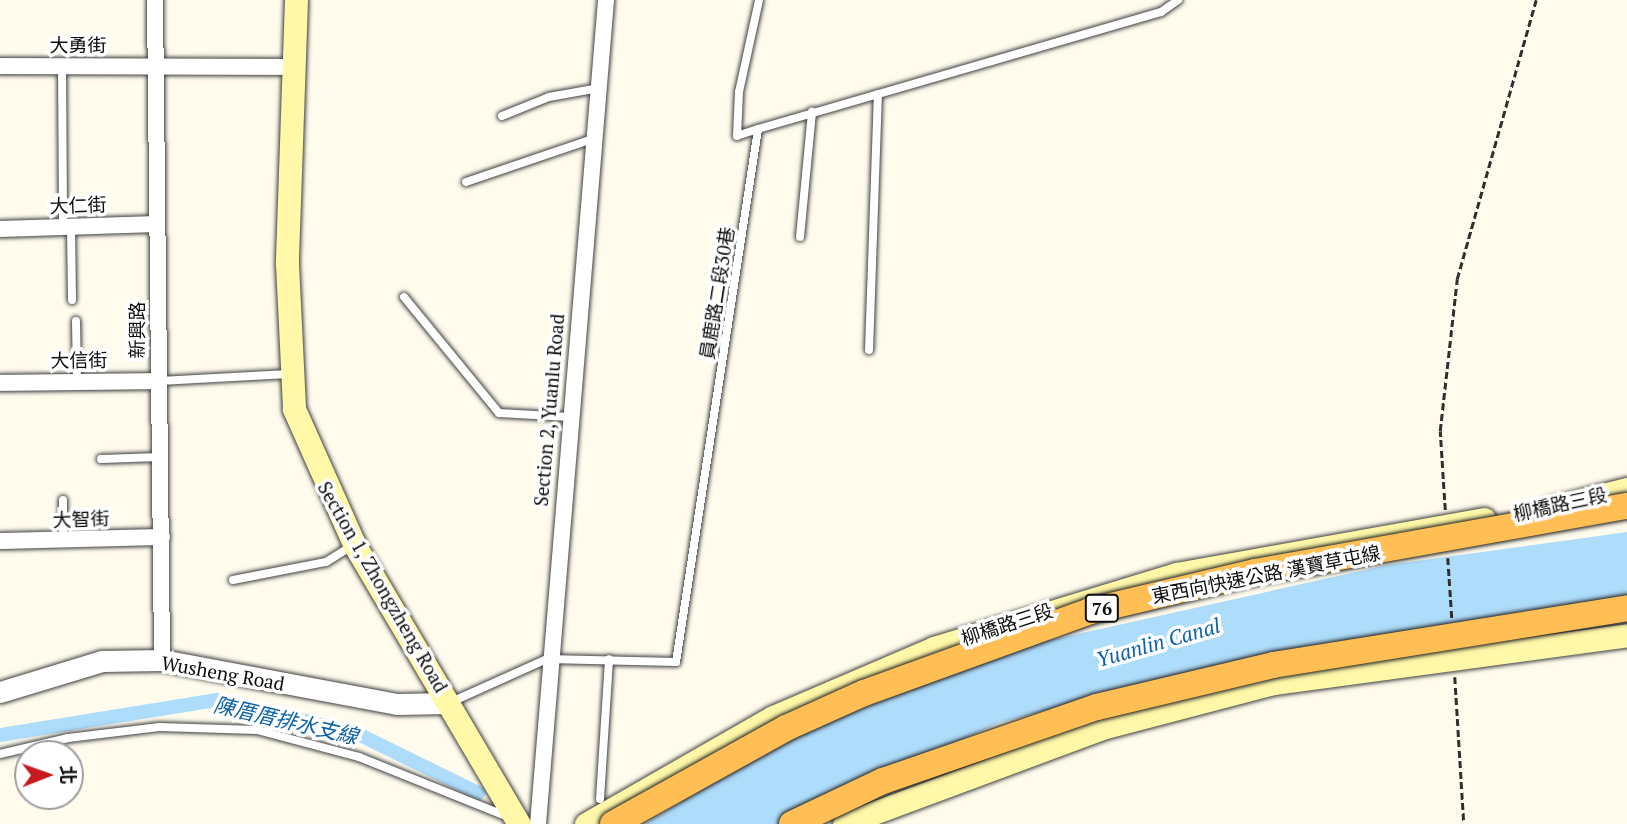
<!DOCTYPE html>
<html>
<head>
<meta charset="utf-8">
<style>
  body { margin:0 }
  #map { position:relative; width:1627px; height:824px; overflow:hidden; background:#fffcee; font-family:"PT Serif","Noto Sans TC",serif }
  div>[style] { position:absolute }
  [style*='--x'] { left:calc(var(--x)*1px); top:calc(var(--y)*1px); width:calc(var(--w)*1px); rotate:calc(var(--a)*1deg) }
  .water>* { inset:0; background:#aedcfb }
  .canal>* { height:14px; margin:-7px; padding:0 7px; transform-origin:7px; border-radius:7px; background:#aedcfb }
  .path>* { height:2.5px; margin-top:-1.25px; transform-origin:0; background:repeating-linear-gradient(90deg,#2f2f2f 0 7px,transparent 0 10.5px) }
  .roads { filter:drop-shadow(0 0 2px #404040) drop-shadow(0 0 2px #404040) }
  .service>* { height:8px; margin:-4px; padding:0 4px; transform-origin:4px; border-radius:4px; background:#fff }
  .minor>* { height:16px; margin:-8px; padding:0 8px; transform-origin:8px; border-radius:8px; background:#fff }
  .tertiary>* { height:21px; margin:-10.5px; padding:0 10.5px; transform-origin:10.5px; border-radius:10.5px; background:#fff }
  .secondary>* { height:23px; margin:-11.5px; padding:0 11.5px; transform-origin:11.5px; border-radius:11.5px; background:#fff8a9 }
  .bridges { filter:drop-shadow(0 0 2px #1e1e1e) drop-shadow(0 0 2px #1e1e1e) }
  .trunk-bridge>* { height:26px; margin:-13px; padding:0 13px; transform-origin:13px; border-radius:13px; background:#ffbf55 }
  span { translate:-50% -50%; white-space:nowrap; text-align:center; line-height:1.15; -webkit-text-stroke:7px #fff; paint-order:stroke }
  .shield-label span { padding:2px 5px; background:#fff; border:2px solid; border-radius:5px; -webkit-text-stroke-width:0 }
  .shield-label { font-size:18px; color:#0d0d0d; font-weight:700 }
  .street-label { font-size:19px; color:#0d0d0d }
  .water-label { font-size:21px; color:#0d61a9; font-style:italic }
  .north { position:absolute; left:14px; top:740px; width:70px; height:70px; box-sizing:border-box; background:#fff; border:2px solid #9e9e9e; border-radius:50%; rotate:89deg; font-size:19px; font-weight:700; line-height:28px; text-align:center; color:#0d0d0d }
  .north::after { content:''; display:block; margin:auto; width:24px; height:32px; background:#c81a1e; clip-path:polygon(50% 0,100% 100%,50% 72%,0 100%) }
</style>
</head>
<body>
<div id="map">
  <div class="water">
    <i style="clip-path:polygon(1627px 532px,1627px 595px,1269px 653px,998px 723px,781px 824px,645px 824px,793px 735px,1024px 646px,1387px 565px)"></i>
  </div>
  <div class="canal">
    <i style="--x:0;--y:735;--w:220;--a:-9.2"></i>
    <i style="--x:217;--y:700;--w:143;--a:13.4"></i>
    <i style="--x:356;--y:733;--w:136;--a:26.2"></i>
  </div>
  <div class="path">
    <i style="--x:1445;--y:510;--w:79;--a:-93.6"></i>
    <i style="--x:1440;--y:431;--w:153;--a:-83.6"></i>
    <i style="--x:1457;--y:279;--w:290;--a:-74.2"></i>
    <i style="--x:1448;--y:558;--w:60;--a:86.2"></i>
    <i style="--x:1455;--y:677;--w:147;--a:86.5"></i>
  </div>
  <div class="roads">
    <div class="service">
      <i style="--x:62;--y:66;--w:161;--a:89.6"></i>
      <i style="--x:502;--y:116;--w:51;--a:-22"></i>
      <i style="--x:549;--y:97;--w:51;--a:-10.2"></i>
      <i style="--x:758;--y:129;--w:22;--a:162"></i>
      <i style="--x:737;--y:136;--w:44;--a:-87.4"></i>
      <i style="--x:739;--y:92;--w:94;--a:-77.7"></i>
      <i style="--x:466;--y:182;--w:136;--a:-18.8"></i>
      <i style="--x:71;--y:227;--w:73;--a:89.2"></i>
      <i style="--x:800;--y:237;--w:126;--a:-84.5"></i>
      <i style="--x:404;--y:297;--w:150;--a:50.7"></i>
      <i style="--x:499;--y:413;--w:71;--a:3.2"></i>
      <i style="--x:76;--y:321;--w:60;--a:89"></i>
      <i style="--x:869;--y:350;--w:256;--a:-88"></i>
      <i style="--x:159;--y:381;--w:130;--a:-3.1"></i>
      <i style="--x:101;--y:459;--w:59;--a:-1.9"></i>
      <i style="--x:63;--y:500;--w:39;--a:90"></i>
      <i style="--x:233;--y:580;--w:95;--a:-11"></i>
      <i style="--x:326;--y:562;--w:32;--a:-32"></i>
      <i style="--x:449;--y:703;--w:107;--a:-24.2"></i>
      <i style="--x:547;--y:659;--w:129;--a:1.3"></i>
      <i style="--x:676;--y:662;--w:539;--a:-81.25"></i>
      <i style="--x:758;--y:129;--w:420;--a:-16.2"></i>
      <i style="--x:1161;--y:12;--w:21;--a:-35"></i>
      <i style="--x:0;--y:754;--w:70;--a:-13.2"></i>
      <i style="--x:68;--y:738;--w:92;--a:-6.9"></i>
      <i style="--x:159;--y:727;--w:98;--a:1.8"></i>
      <i style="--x:257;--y:730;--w:106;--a:14.8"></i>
      <i style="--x:359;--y:757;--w:161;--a:21.9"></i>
      <i style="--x:600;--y:799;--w:140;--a:-86.3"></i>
    </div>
    <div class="minor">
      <i style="--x:155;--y:0;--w:660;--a:89.39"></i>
      <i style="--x:0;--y:66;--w:293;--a:0.2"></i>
      <i style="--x:0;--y:229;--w:157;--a:-1.8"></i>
      <i style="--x:0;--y:383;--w:158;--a:-0.7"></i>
      <i style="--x:0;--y:541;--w:162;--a:-1.4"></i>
      <i style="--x:538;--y:824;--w:827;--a:-85.28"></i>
    </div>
    <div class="tertiary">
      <i style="--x:0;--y:692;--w:107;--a:-16.9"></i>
      <i style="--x:102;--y:661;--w:60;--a:-1"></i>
      <i style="--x:162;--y:660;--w:239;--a:10.6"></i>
      <i style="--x:397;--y:704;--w:52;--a:-1.1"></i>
    </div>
    <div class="secondary">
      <i style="--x:296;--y:0;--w:264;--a:92"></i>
      <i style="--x:287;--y:264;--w:145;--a:87.2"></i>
      <i style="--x:294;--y:409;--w:148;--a:66"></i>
      <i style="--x:354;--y:544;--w:325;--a:59.5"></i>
      <i style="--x:1549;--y:509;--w:81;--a:-14.4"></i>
      <i style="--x:586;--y:824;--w:215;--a:-29.8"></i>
      <i style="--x:773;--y:717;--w:175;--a:-23.2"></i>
      <i style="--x:934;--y:648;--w:253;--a:-17"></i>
      <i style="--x:1176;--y:574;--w:313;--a:-10.1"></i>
      <i style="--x:844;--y:824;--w:275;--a:-20.4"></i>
      <i style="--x:1102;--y:728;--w:178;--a:-14.7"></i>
      <i style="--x:1274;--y:683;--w:356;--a:-7.7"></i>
    </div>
  </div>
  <div class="bridges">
    <div class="trunk-bridge">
      <i style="--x:613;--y:824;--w:198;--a:-29"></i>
      <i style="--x:786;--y:728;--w:85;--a:-24.2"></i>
      <i style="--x:864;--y:693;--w:240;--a:-19.9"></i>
      <i style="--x:1090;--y:611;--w:170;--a:-13.3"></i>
      <i style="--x:1255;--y:572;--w:378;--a:-10.1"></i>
      <i style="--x:792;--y:824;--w:101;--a:-25.3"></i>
      <i style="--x:883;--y:781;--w:226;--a:-19.1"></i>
      <i style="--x:1097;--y:707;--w:181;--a:-13.4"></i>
      <i style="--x:1273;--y:665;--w:359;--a:-9.1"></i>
    </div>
  </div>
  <div class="shield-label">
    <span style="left:1102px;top:608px">76</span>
  </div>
  <div class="street-label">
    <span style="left:78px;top:45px">大勇街</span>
    <span style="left:78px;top:205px;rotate:-2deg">大仁街</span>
    <span style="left:717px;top:293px;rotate:-81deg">員鹿路二段30巷</span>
    <span style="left:137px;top:330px;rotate:-90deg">新興路</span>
    <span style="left:79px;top:360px;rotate:-1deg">大信街</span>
    <span style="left:549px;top:410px;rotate:-85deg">Section 2, Yuanlu Road</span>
    <span style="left:1560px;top:504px;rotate:-12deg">柳橋路三段</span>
    <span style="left:81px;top:519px;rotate:-2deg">大智街</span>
    <span style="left:1266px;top:574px;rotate:-11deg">東西向快速公路 漢寶草屯線</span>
    <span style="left:383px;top:587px;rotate:60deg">Section 1, Zhongzheng Road</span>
    <span style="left:1007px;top:624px;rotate:-18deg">柳橋路三段</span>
    <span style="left:223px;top:673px;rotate:10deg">Wusheng Road</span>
  </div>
  <div class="water-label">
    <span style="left:1158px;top:642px;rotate:-16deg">Yuanlin Canal</span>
    <span style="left:286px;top:720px;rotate:13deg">陳厝厝排水支線</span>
  </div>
  <div class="north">北</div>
</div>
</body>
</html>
